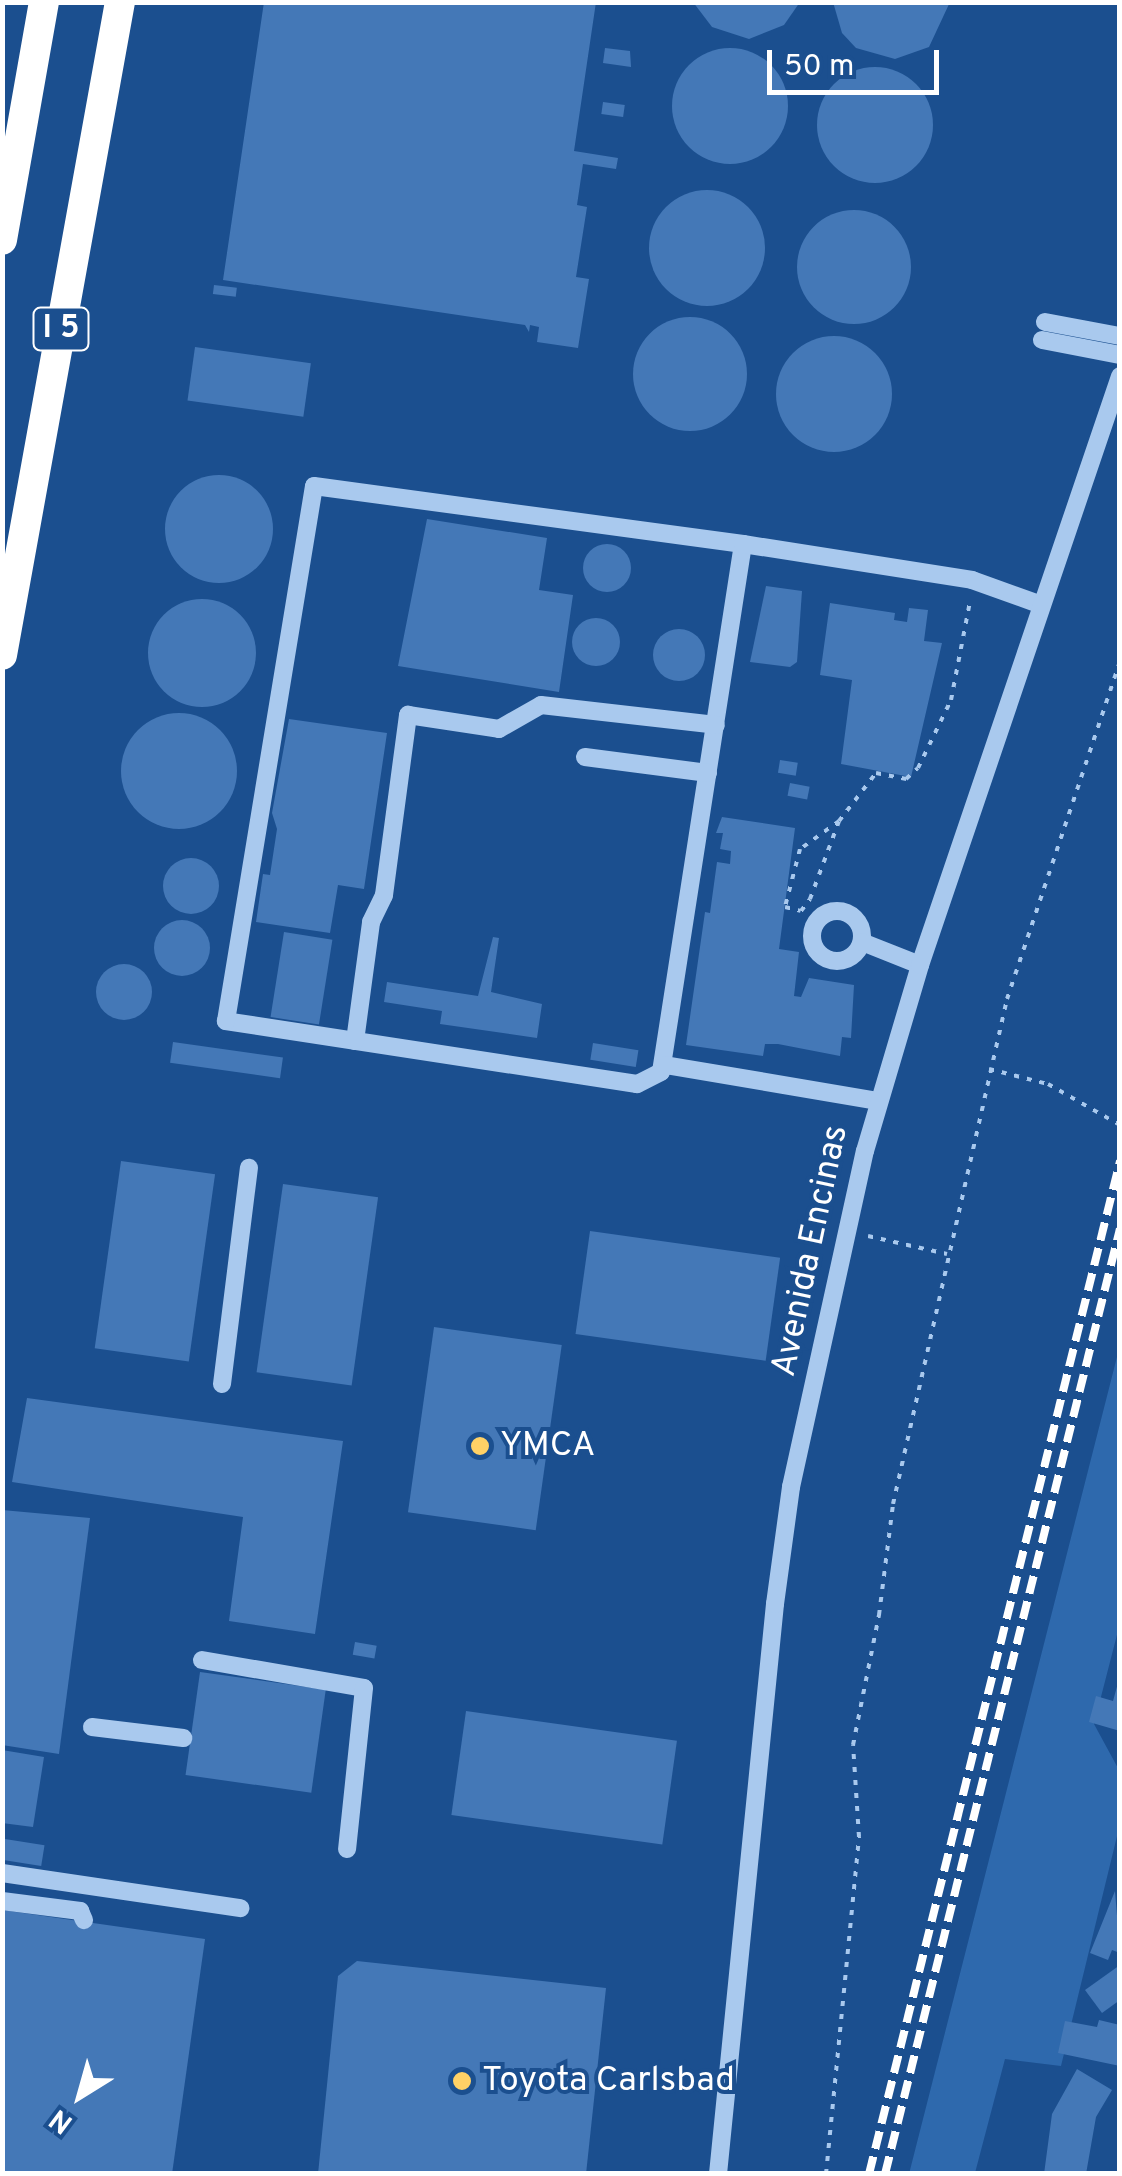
<!DOCTYPE html>
<html>
<head>
<meta charset="utf-8">
<style>
  body { margin:0 }
  #map { position:relative; width:1122px; height:2176px; overflow:hidden; background:#1b4f8f; font-family:Overpass,sans-serif }
  div>[style] { position:absolute }
  [style*='--x'] { left:calc(var(--x)*1px); top:calc(var(--y)*1px); width:calc(var(--w)*1px); rotate:calc(var(--a)*1deg) }
  .green>* { inset:0; background:#2e69ad }
  .building>* { inset:0; background:#4478b7; transform-origin:0 0 }
  .round { border-radius:50% }
  .path>* { height:4px; margin-top:-2px; transform-origin:0; background:repeating-linear-gradient(90deg,#a9c9ee 0 5px,transparent 0 13px) }
  .minor>* { height:18px; margin:-9px; padding:0 9px; transform-origin:9px; border-radius:9px; background:#a9c9ee }
  .minor>.ring { margin:-9px; padding:0; box-sizing:content-box; background:none; border:18px solid #a9c9ee; border-radius:50% }
  .highway>* { height:30px; margin:-15px; padding:0 15px; transform-origin:15px; border-radius:15px; background:#fff }
  .rail>* { height:8px; margin-top:-4px; transform-origin:0; background:repeating-linear-gradient(90deg,#fff 0 18px,transparent 0 26px) }
  .dots>* { width:28px; height:28px; translate:-50% -50%; box-sizing:border-box; border:5px solid #1b4f8f; border-radius:50% }
  span { translate:-50% -50%; white-space:nowrap; text-align:center; line-height:1.15; -webkit-text-stroke:8px #1b4f8f; paint-order:stroke }
  .shield-label span { padding:2px 8px; background:#1b4f8f; border:2px solid; border-radius:8px; -webkit-text-stroke-width:0 }
  .shield-label { font-size:32px; color:#fff; font-weight:700 }
  .street-label { font-size:35px; color:#fff }
  .poi-label { font-size:35px; color:#fff }
  .left { translate:0 -50%; text-align:left }
  .frame { position:absolute; inset:0; border:5px solid #fff; pointer-events:none }
  .north { position:absolute; left:30px; top:2046px; width:100px; height:100px; -webkit-text-stroke:8px #1b4f8f; paint-order:stroke; rotate:217deg; font-size:28px; font-weight:700; line-height:40px; text-align:center; color:#fff }
  .north::after { content:''; display:block; margin:auto; width:35px; height:45px; background:#fff; clip-path:polygon(50% 0,100% 100%,50% 72%,0 100%) }
  .scale { position:absolute; left:767px; top:50px; width:172px; height:45px; box-sizing:border-box; border:5px solid #fff; border-top:0; padding-left:12px; font-size:30px; line-height:35px; white-space:nowrap; color:#fff; -webkit-text-stroke:8px #1b4f8f; paint-order:stroke }
</style>
</head>
<body>
<div id="map">
  <div class="green">
    <i style="clip-path:polygon(1119px 1349px,1119px 1627px,1094px 1724px,1119px 1770px,1119px 1828px,1061px 2066px,1005px 2059px,975px 2173px,909px 2174px)"></i>
  </div>
  <div class="building">
    <i style="clip-path:polygon(264px 2px,596px 2px,574px 151px,618px 158px,616px 169px,583px 164px,577px 205px,587px 207px,576px 277px,589px 279px,578px 348px,537px 342px,539px 327px,530px 325px,529px 332px,525px 325px,223px 280px)"></i>
    <i style="clip-path:polygon(693px 2px,800px 2px,784px 25px,749px 39px,712px 27px)"></i>
    <i style="clip-path:polygon(833px 2px,950px 2px,929px 47px,895px 59px,856px 48px,842px 33px)"></i>
    <i style="clip-path:polygon(605px 48px,630px 51px,631px 67px,603px 63px)"></i>
    <i class="round" style="left:672px;top:48px;width:116px;height:116px"></i>
    <i class="round" style="left:817px;top:67px;width:116px;height:116px"></i>
    <i style="left:603px;top:102px;width:22px;height:12px;rotate:8deg"></i>
    <i class="round" style="left:649px;top:190px;width:116px;height:116px"></i>
    <i class="round" style="left:797px;top:210px;width:114px;height:114px"></i>
    <i style="left:214px;top:285px;width:23px;height:9px;rotate:7deg"></i>
    <i class="round" style="left:633px;top:317px;width:114px;height:114px"></i>
    <i class="round" style="left:776px;top:336px;width:116px;height:116px"></i>
    <i style="left:195px;top:347px;width:117px;height:54px;rotate:8deg"></i>
    <i class="round" style="left:165px;top:475px;width:108px;height:108px"></i>
    <i style="clip-path:polygon(427px 519px,547px 538px,539px 590px,573px 595px,559px 692px,398px 666px)"></i>
    <i class="round" style="left:583px;top:544px;width:48px;height:48px"></i>
    <i style="clip-path:polygon(766px 586px,802px 591px,797px 662px,790px 667px,750px 662px)"></i>
    <i class="round" style="left:148px;top:599px;width:108px;height:108px"></i>
    <i style="clip-path:polygon(830px 603px,895px 613px,894px 620px,907px 622px,909px 608px,928px 610px,924px 641px,942px 643px,911px 777px,841px 764px,852px 680px,820px 675px)"></i>
    <i class="round" style="left:572px;top:618px;width:48px;height:48px"></i>
    <i class="round" style="left:653px;top:629px;width:52px;height:52px"></i>
    <i class="round" style="left:121px;top:713px;width:116px;height:116px"></i>
    <i style="clip-path:polygon(289px 719px,387px 733px,364px 889px,338px 885px,330px 933px,256px 922px,263px 874px,270px 875px,277px 829px,272px 813px)"></i>
    <i style="left:780px;top:760px;width:18px;height:13px;rotate:9deg"></i>
    <i style="left:790px;top:783px;width:20px;height:13px;rotate:11deg"></i>
    <i style="clip-path:polygon(722px 817px,795px 828px,779px 949px,799px 952px,794px 996px,801px 997px,809px 978px,854px 985px,851px 1038px,842px 1037px,840px 1056px,778px 1044px,765px 1044px,763px 1056px,686px 1045px,705px 912px,710px 913px,717px 862px,730px 864px,731px 851px,720px 849px,723px 833px,716px 833px)"></i>
    <i class="round" style="left:163px;top:858px;width:56px;height:56px"></i>
    <i class="round" style="left:154px;top:920px;width:56px;height:56px"></i>
    <i style="left:284px;top:932px;width:49px;height:86px;rotate:9deg"></i>
    <i style="clip-path:polygon(493px 937px,499px 938px,491px 992px,542px 1004px,537px 1038px,440px 1024px,442px 1011px,384px 1002px,387px 982px,478px 996px)"></i>
    <i class="round" style="left:96px;top:964px;width:56px;height:56px"></i>
    <i style="left:173px;top:1042px;width:111px;height:21px;rotate:8deg"></i>
    <i style="left:593px;top:1043px;width:46px;height:17px;rotate:9deg"></i>
    <i style="left:121px;top:1161px;width:95px;height:189px;rotate:8deg"></i>
    <i style="left:283px;top:1184px;width:96px;height:190px;rotate:8deg"></i>
    <i style="left:590px;top:1231px;width:192px;height:104px;rotate:8deg"></i>
    <i style="left:434px;top:1327px;width:129px;height:187px;rotate:8deg"></i>
    <i style="clip-path:polygon(27px 1398px,343px 1441px,315px 1634px,229px 1621px,243px 1517px,12px 1482px)"></i>
    <i style="clip-path:polygon(2px 1510px,90px 1518px,59px 1754px,2px 1745px)"></i>
    <i style="left:355px;top:1642px;width:22px;height:13px;rotate:10deg"></i>
    <i style="left:200px;top:1672px;width:127px;height:104px;rotate:8deg"></i>
    <i style="clip-path:polygon(1118px 1683px,1120px 1731px,1089px 1722px,1096px 1696px,1113px 1701px)"></i>
    <i style="left:466px;top:1711px;width:213px;height:105px;rotate:8deg"></i>
    <i style="clip-path:polygon(2px 1750px,44px 1757px,33px 1827px,2px 1823px)"></i>
    <i style="left:5px;top:1839px;width:40px;height:21px;rotate:9deg"></i>
    <i style="clip-path:polygon(1115px 1891px,1120px 1953px,1112px 1950px,1108px 1960px,1090px 1953px)"></i>
    <i style="clip-path:polygon(2px 1910px,205px 1939px,172px 2174px,2px 2174px)"></i>
    <i style="clip-path:polygon(357px 1961px,606px 1988px,586px 2174px,318px 2174px,338px 1976px)"></i>
    <i style="clip-path:polygon(1120px 1965px,1120px 2000px,1102px 2013px,1085px 1990px)"></i>
    <i style="clip-path:polygon(1099px 2020px,1120px 2025px,1120px 2066px,1058px 2053px,1065px 2021px,1097px 2027px)"></i>
    <i style="clip-path:polygon(1077px 2069px,1112px 2090px,1096px 2117px,1086px 2174px,1044px 2174px,1052px 2114px)"></i>
  </div>
  <div class="path">
    <i style="--x:839;--y:821;--w:48;--a:144.3"></i>
    <i style="--x:800;--y:849;--w:60;--a:104.5"></i>
    <i style="--x:785;--y:907;--w:16;--a:14"></i>
    <i style="--x:801;--y:911;--w:15;--a:-53"></i>
    <i style="--x:810;--y:899;--w:83;--a:-69.6"></i>
    <i style="--x:839;--y:821;--w:61;--a:-52.4"></i>
    <i style="--x:876;--y:773;--w:31;--a:11"></i>
    <i style="--x:906;--y:779;--w:16;--a:-43"></i>
    <i style="--x:918;--y:768;--w:76;--a:-64.1"></i>
    <i style="--x:951;--y:700;--w:101;--a:-79.1"></i>
    <i style="--x:989;--y:1069;--w:61;--a:14.3"></i>
    <i style="--x:1048;--y:1084;--w:83;--a:29.7"></i>
    <i style="--x:868;--y:1236;--w:81;--a:12.8"></i>
    <i style="--x:826;--y:2174;--w:339;--a:-84.4"></i>
    <i style="--x:859;--y:1837;--w:92;--a:-93.7"></i>
    <i style="--x:853;--y:1745;--w:133;--a:-78.7"></i>
    <i style="--x:879;--y:1615;--w:112;--a:-82.8"></i>
    <i style="--x:893;--y:1504;--w:518;--a:-77.28"></i>
    <i style="--x:1007;--y:999;--w:356;--a:-71.5"></i>
  </div>
  <div class="minor">
    <i style="--x:1045;--y:322;--w:76;--a:10.6"></i>
    <i style="--x:1042;--y:340;--w:79;--a:10.9"></i>
    <i style="--x:743;--y:544;--w:534;--a:98.83"></i>
    <i style="--x:661;--y:1072;--w:27;--a:153"></i>
    <i style="--x:637;--y:1084;--w:416;--a:-171.3"></i>
    <i style="--x:226;--y:1021;--w:542;--a:-80.66"></i>
    <i style="--x:314;--y:486;--w:433;--a:7.7"></i>
    <i style="--x:743;--y:544;--w:232;--a:8.9"></i>
    <i style="--x:972;--y:580;--w:74;--a:19.7"></i>
    <i style="--x:585;--y:757;--w:124;--a:7.4"></i>
    <i class="ring" style="left:812px;top:911px;width:32px;height:32px"></i>
    <i style="--x:862;--y:942;--w:62;--a:21.6"></i>
    <i style="--x:355;--y:1041;--w:120;--a:-82.3"></i>
    <i style="--x:371;--y:922;--w:30;--a:-64"></i>
    <i style="--x:384;--y:895;--w:182;--a:-82.4"></i>
    <i style="--x:408;--y:715;--w:92;--a:8.7"></i>
    <i style="--x:499;--y:729;--w:48;--a:-29.7"></i>
    <i style="--x:541;--y:705;--w:176;--a:6.5"></i>
    <i style="--x:665;--y:1065;--w:215;--a:9.6"></i>
    <i style="--x:222;--y:1384;--w:218;--a:-82.9"></i>
    <i style="--x:202;--y:1660;--w:164;--a:9.8"></i>
    <i style="--x:364;--y:1688;--w:162;--a:96"></i>
    <i style="--x:92;--y:1727;--w:92;--a:6.9"></i>
    <i style="--x:2;--y:1873;--w:241;--a:8.4"></i>
    <i style="--x:2;--y:1901;--w:79;--a:7.3"></i>
    <i style="--x:80;--y:1911;--w:10;--a:66"></i>
    <i style="--x:718;--y:2174;--w:573;--a:-84.29"></i>
    <i style="--x:775;--y:1604;--w:118;--a:-82.2"></i>
    <i style="--x:791;--y:1487;--w:344;--a:-77.6"></i>
    <i style="--x:865;--y:1151;--w:194;--a:-73.5"></i>
    <i style="--x:920;--y:965;--w:622;--a:-71.24"></i>
  </div>
  <div class="highway">
    <i style="--x:2;--y:240;--w:242;--a:-80"></i>
    <i style="--x:2;--y:655;--w:664;--a:-79.76"></i>
  </div>
  <div class="rail">
    <i style="--x:869;--y:2174;--w:1044;--a:-76.08"></i>
    <i style="--x:885;--y:2174;--w:974;--a:-76.04"></i>
  </div>
  <div class="dots">
    <i style="left:480px;top:1446px;background:#ffd166"></i>
    <i style="left:462px;top:2081px;background:#ffd166"></i>
  </div>
  <div class="shield-label">
    <span style="left:61px;top:329px">I 5</span>
  </div>
  <div class="street-label">
    <span style="left:811px;top:1251px;rotate:-78deg">Avenida Encinas</span>
  </div>
  <div class="poi-label">
    <span class="left" style="left:500px;top:1446px">YMCA</span>
    <span class="left" style="left:482px;top:2081px">Toyota Carlsbad</span>
  </div>
  <div class="frame"></div>
  <div class="north">N</div>
  <div class="scale">50 m</div>
</div>
</body>
</html>
